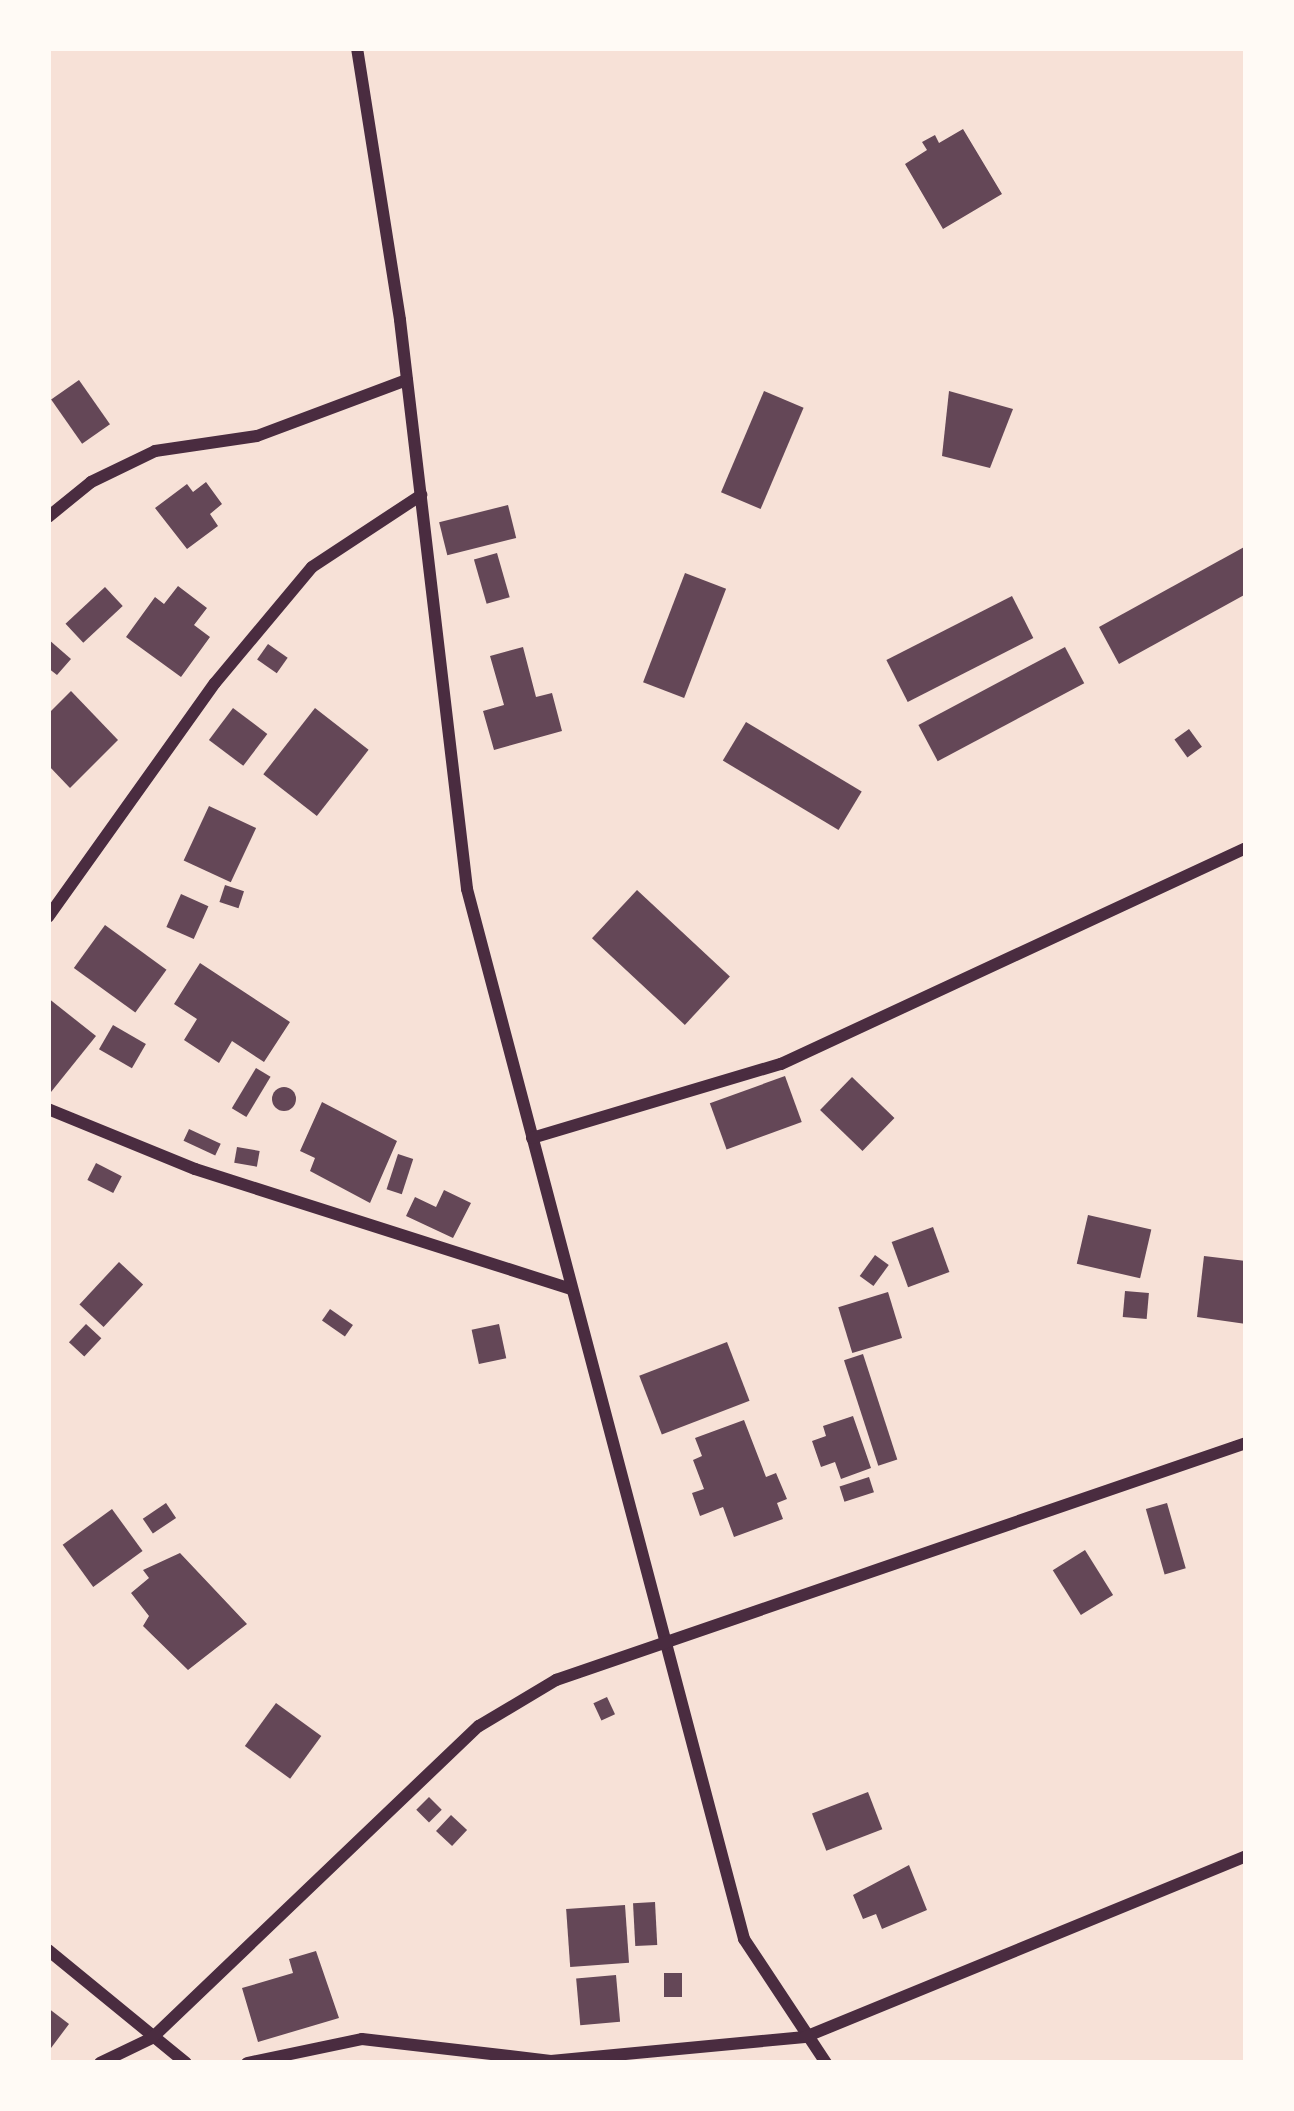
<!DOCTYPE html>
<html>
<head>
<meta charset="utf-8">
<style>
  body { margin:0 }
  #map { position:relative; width:1294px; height:2111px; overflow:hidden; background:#f7e1d7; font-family:Montserrat,sans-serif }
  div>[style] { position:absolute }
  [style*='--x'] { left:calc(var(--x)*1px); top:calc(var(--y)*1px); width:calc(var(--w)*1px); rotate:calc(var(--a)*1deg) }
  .building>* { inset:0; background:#644757; transform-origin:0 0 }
  .round { border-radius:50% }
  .minor>* { height:12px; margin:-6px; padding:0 6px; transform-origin:6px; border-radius:6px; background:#4a2c40 }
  span { translate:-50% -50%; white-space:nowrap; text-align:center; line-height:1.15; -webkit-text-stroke:9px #fffaf5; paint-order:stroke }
  .frame { position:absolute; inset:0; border:51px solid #fffaf5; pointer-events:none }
</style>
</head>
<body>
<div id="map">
  <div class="building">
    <i style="clip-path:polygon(963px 129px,1002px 194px,943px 229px,905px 164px,927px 150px,922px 142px,935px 135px,939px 143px)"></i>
    <i style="left:79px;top:380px;width:54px;height:34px;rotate:55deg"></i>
    <i style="left:764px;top:391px;width:43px;height:110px;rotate:23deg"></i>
    <i style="clip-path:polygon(949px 391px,1013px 409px,990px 468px,942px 456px)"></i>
    <i style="clip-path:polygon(206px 482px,222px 504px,210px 514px,218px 526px,187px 549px,155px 508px,187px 484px,193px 492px)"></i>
    <i style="left:508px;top:505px;width:34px;height:71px;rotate:76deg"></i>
    <i style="clip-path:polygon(1246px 546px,1246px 594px,1119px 664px,1099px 627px)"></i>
    <i style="left:497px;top:553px;width:46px;height:24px;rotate:74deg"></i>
    <i style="left:685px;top:573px;width:44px;height:117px;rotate:21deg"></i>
    <i style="clip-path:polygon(178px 586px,207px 608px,194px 625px,210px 637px,181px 677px,126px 637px,155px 597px,164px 604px)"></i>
    <i style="left:105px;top:587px;width:26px;height:54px;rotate:47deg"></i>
    <i style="left:1012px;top:596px;width:47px;height:141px;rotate:63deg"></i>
    <i style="clip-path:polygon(48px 639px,71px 659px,57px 675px,48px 668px)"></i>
    <i style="left:268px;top:644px;width:24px;height:19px;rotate:35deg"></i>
    <i style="clip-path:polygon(523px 647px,536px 697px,552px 693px,562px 731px,494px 750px,483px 711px,504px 705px,490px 656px)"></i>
    <i style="left:1065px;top:647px;width:41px;height:166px;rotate:62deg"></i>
    <i style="clip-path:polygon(71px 691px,118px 740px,70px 788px,48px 765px,48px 714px)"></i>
    <i style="left:233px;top:708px;width:43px;height:40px;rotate:37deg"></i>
    <i style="left:315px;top:708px;width:68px;height:84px;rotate:38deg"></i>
    <i style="left:746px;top:722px;width:135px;height:45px;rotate:31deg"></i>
    <i style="left:1189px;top:729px;width:22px;height:18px;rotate:54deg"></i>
    <i style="left:209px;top:806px;width:52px;height:60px;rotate:25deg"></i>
    <i style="left:225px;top:885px;width:20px;height:18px;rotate:18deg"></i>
    <i style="left:637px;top:890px;width:127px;height:66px;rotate:43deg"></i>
    <i style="left:181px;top:894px;width:30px;height:36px;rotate:24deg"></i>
    <i style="left:105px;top:925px;width:76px;height:53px;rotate:36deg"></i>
    <i style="clip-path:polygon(200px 963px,290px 1022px,264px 1062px,232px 1041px,219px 1063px,184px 1040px,197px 1019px,174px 1004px)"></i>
    <i style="clip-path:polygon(48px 998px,96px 1036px,51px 1092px,48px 1090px)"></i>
    <i style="left:113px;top:1025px;width:38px;height:28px;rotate:30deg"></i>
    <i style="left:256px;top:1068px;width:17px;height:47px;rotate:31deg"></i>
    <i style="left:785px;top:1076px;width:49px;height:80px;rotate:70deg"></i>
    <i style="left:852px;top:1077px;width:59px;height:46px;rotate:44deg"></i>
    <i class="round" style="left:272px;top:1087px;width:24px;height:24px"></i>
    <i style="clip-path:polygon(322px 1102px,397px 1141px,370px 1203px,310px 1171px,315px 1158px,300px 1151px)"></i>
    <i style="left:189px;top:1129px;width:35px;height:13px;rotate:25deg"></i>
    <i style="left:237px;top:1147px;width:23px;height:16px;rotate:10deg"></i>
    <i style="left:398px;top:1154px;width:16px;height:37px;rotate:18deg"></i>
    <i style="left:96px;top:1163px;width:29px;height:19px;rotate:27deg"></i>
    <i style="clip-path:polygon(444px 1190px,471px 1203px,453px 1238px,406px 1216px,415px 1197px,436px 1207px)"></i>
    <i style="left:1088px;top:1215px;width:65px;height:50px;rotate:13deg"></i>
    <i style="left:933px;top:1227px;width:48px;height:44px;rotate:70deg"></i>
    <i style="left:875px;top:1255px;width:17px;height:26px;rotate:36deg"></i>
    <i style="clip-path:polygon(1204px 1256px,1246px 1261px,1246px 1324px,1197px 1317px)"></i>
    <i style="left:119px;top:1262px;width:33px;height:58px;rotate:43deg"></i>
    <i style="left:1125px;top:1291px;width:24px;height:26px;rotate:5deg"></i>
    <i style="left:888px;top:1292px;width:48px;height:52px;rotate:73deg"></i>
    <i style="left:330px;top:1309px;width:28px;height:14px;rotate:35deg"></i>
    <i style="left:86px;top:1324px;width:21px;height:25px;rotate:43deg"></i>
    <i style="left:499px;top:1324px;width:35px;height:28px;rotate:78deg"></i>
    <i style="left:727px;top:1342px;width:63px;height:94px;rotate:69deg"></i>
    <i style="left:863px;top:1354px;width:111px;height:20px;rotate:72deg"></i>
    <i style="clip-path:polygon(853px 1416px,871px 1468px,841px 1479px,835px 1462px,821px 1467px,812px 1441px,826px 1436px,823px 1426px)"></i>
    <i style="clip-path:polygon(744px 1420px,766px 1477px,776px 1473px,787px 1499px,777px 1503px,783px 1519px,734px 1537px,723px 1507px,700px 1516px,692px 1493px,704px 1489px,693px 1460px,702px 1456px,695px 1438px)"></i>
    <i style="left:869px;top:1477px;width:16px;height:31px;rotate:72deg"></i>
    <i style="left:166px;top:1503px;width:18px;height:28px;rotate:56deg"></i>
    <i style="left:1167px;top:1503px;width:68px;height:22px;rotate:74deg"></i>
    <i style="left:112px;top:1509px;width:52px;height:61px;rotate:54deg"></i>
    <i style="left:1085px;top:1550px;width:53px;height:38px;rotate:58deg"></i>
    <i style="clip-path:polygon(180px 1553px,247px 1624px,188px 1670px,143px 1626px,149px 1616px,131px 1593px,149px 1578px,143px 1570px)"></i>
    <i style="left:607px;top:1697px;width:19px;height:15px;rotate:65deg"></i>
    <i style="left:276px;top:1703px;width:56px;height:53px;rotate:36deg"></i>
    <i style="left:868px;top:1792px;width:40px;height:60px;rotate:69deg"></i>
    <i style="left:429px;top:1797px;width:18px;height:18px;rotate:45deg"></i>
    <i style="left:451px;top:1815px;width:22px;height:22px;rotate:43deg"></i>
    <i style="clip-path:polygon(909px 1865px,927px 1910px,882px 1929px,876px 1914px,863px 1919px,853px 1895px)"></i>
    <i style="left:655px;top:1902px;width:43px;height:22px;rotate:87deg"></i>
    <i style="left:625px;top:1905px;width:58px;height:59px;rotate:86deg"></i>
    <i style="clip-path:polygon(316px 1951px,339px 2018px,258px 2042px,242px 1988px,293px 1973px,289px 1959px)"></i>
    <i style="left:664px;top:1973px;width:18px;height:24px"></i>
    <i style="left:616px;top:1975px;width:47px;height:40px;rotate:85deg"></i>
    <i style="clip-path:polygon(48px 2008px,69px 2024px,48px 2052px)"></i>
  </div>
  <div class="minor">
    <i style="--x:357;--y:48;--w:275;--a:81"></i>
    <i style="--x:400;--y:320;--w:573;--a:83.28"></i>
    <i style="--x:467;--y:889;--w:1086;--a:75.22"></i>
    <i style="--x:744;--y:1939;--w:149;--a:56.5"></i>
    <i style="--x:48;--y:517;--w:55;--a:-39.1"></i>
    <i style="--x:91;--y:482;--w:71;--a:-25.8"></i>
    <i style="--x:155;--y:451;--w:103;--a:-8.4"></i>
    <i style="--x:257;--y:436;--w:160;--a:-20.5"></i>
    <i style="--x:48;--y:917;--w:287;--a:-54.5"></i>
    <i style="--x:215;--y:683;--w:151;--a:-50.1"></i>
    <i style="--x:312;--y:567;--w:131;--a:-33.4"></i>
    <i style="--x:48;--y:1109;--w:159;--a:22.2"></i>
    <i style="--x:195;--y:1169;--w:394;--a:17.7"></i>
    <i style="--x:532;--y:1138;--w:260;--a:-16.6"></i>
    <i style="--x:781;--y:1064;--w:513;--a:-24.92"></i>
    <i style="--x:48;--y:1950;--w:178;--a:39.3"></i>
    <i style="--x:100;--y:2063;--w:58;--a:-25.7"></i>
    <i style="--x:152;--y:2038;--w:452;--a:-43.7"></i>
    <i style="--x:479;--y:1726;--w:90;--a:-30.9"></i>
    <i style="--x:556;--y:1680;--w:730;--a:-18.96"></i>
    <i style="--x:247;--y:2063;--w:117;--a:-11.8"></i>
    <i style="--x:362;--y:2039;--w:190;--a:6.6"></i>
    <i style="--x:551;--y:2061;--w:255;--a:-5.4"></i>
    <i style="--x:805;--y:2037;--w:477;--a:-22.3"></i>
  </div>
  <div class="frame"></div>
</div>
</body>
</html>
